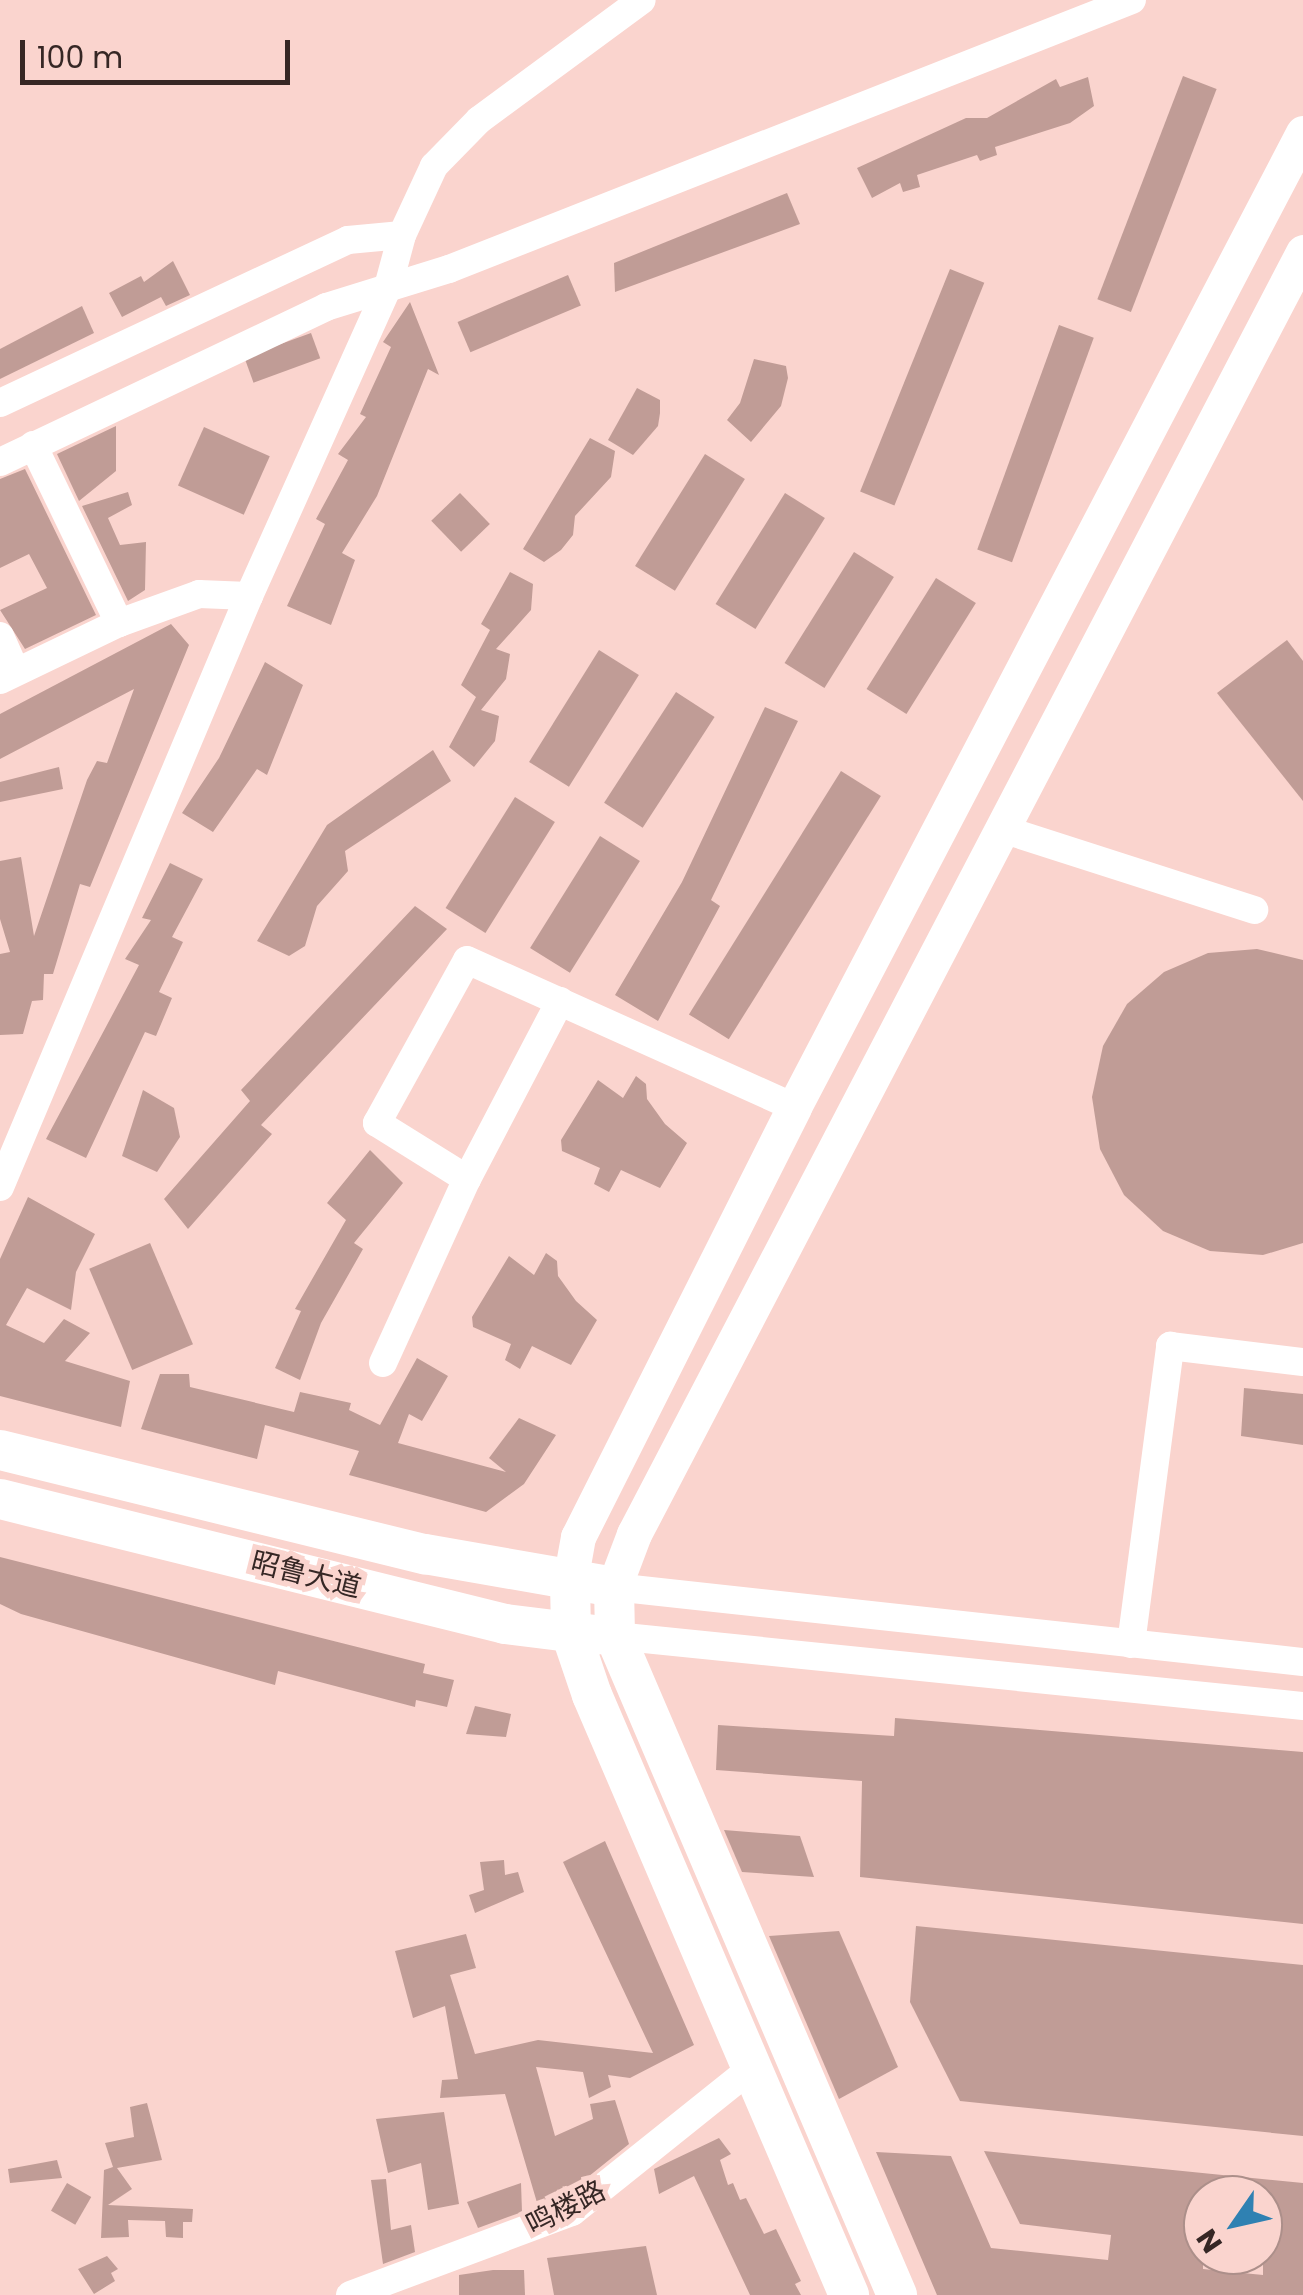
<!DOCTYPE html>
<html>
<head>
<meta charset="utf-8">
<style>
  body { margin:0 }
  #map { position:relative; width:1303px; height:2295px; overflow:hidden; background:#fad4ce; font-family:Poppins,"Noto Sans SC",sans-serif }
  div>[style] { position:absolute }
  [style*='--x'] { left:calc(var(--x)*1px); top:calc(var(--y)*1px); width:calc(var(--w)*1px); rotate:calc(var(--a)*1deg) }
  .building>* { inset:0; background:#c09c96; transform-origin:0 0 }
  .minor>* { height:28px; margin:-14px; padding:0 14px; transform-origin:14px; border-radius:14px; background:#fff }
  .major>* { height:35px; margin:-17.5px; padding:0 17.5px; transform-origin:17.5px; border-radius:17.5px; background:#fff }
  .highway>* { height:40px; margin:-20px; padding:0 20px; transform-origin:20px; border-radius:20px; background:#fff }
  span { translate:-50% -50%; white-space:nowrap; text-align:center; line-height:1.15; -webkit-text-stroke:10px #fad4ce; paint-order:stroke }
  .street-label { font-size:28px; color:#362725 }
  .north { position:absolute; left:1183px; top:2175px; width:100px; height:100px; box-sizing:border-box; background:#fad4ce; border:2px solid #ac8f8a; border-radius:50%; rotate:236deg; font-size:28px; font-weight:700; line-height:40px; text-align:center; color:#362725 }
  .north::after { content:''; display:block; margin:auto; width:35px; height:45px; background:#2f81b2; clip-path:polygon(50% 0,100% 100%,50% 72%,0 100%) }
  .scale { position:absolute; left:20px; top:40px; width:270px; height:45px; box-sizing:border-box; border:5px solid #362725; border-top:0; padding-left:12px; font-size:30px; line-height:35px; white-space:nowrap; color:#362725; -webkit-text-stroke:8px #fad4ce; paint-order:stroke }
</style>
</head>
<body>
<div id="map">
  <div class="building">
    <i style="left:1183px;top:76px;width:36px;height:239px;rotate:21deg"></i>
    <i style="clip-path:polygon(1088px 77px,1094px 106px,1070px 123px,995px 147px,997px 155px,980px 161px,977px 155px,917px 175px,920px 187px,903px 192px,900px 183px,872px 198px,857px 168px,966px 118px,987px 118px,1056px 79px,1060px 87px)"></i>
    <i style="clip-path:polygon(787px 193px,800px 224px,615px 292px,614px 263px)"></i>
    <i style="clip-path:polygon(173px 261px,190px 295px,166px 306px,161px 297px,122px 317px,109px 293px,141px 276px,144px 282px)"></i>
    <i style="left:950px;top:269px;width:37px;height:240px;rotate:22deg"></i>
    <i style="left:568px;top:275px;width:33px;height:120px;rotate:67deg"></i>
    <i style="clip-path:polygon(410px 302px,439px 375px,428px 369px,377px 496px,342px 553px,355px 560px,331px 625px,287px 606px,325px 524px,316px 519px,348px 460px,338px 454px,366px 417px,360px 414px,391px 347px,383px 342px)"></i>
    <i style="clip-path:polygon(82px 306px,94px 333px,0 379px,0 349px)"></i>
    <i style="left:1059px;top:325px;width:37px;height:239px;rotate:20deg"></i>
    <i style="left:311px;top:333px;width:27px;height:71px;rotate:70deg"></i>
    <i style="clip-path:polygon(754px 359px,786px 366px,788px 378px,781px 406px,751px 442px,727px 420px,740px 403px)"></i>
    <i style="clip-path:polygon(637px 388px,660px 400px,660px 413px,658px 426px,633px 455px,608px 440px)"></i>
    <i style="clip-path:polygon(116px 426px,116px 471px,79px 501px,57px 454px)"></i>
    <i style="left:204px;top:427px;width:72px;height:64px;rotate:24deg"></i>
    <i style="clip-path:polygon(590px 438px,615px 451px,611px 477px,575px 516px,573px 535px,561px 550px,544px 562px,523px 549px)"></i>
    <i style="left:705px;top:454px;width:47px;height:132px;rotate:32deg"></i>
    <i style="clip-path:polygon(25px 469px,96px 615px,25px 649px,0 610px,47px 588px,29px 554px,0 568px,0 479px)"></i>
    <i style="clip-path:polygon(128px 492px,132px 505px,108px 518px,120px 545px,146px 542px,145px 590px,128px 601px,82px 506px)"></i>
    <i style="left:460px;top:493px;width:43px;height:40px;rotate:46deg"></i>
    <i style="left:785px;top:493px;width:47px;height:131px;rotate:32deg"></i>
    <i style="left:854px;top:552px;width:47px;height:131px;rotate:32deg"></i>
    <i style="clip-path:polygon(510px 572px,533px 584px,531px 610px,496px 649px,510px 654px,506px 679px,481px 710px,499px 716px,495px 741px,474px 767px,449px 747px,476px 697px,461px 685px,490px 630px,481px 624px)"></i>
    <i style="left:936px;top:578px;width:47px;height:131px;rotate:32deg"></i>
    <i style="clip-path:polygon(171px 624px,189px 645px,90px 887px,80px 884px,53px 974px,44px 974px,43px 1000px,32px 1001px,23px 1034px,0 1035px,0 954px,10px 952px,0 919px,0 861px,21px 857px,34px 936px,87px 780px,97px 761px,107px 763px,134px 689px,0 759px,0 714px)"></i>
    <i style="clip-path:polygon(1287px 640px,1303px 661px,1303px 801px,1217px 693px)"></i>
    <i style="left:599px;top:650px;width:47px;height:132px;rotate:32deg"></i>
    <i style="clip-path:polygon(265px 662px,303px 685px,267px 775px,257px 769px,213px 832px,182px 813px,219px 758px)"></i>
    <i style="left:676px;top:692px;width:46px;height:132px;rotate:33deg"></i>
    <i style="clip-path:polygon(765px 707px,798px 721px,711px 900px,720px 906px,658px 1021px,615px 995px,682px 882px)"></i>
    <i style="clip-path:polygon(433px 750px,451px 781px,345px 851px,348px 871px,317px 906px,305px 946px,289px 956px,257px 941px,327px 825px)"></i>
    <i style="clip-path:polygon(59px 767px,63px 789px,0 802px,0 782px)"></i>
    <i style="left:841px;top:771px;width:47px;height:287px;rotate:32deg"></i>
    <i style="left:515px;top:797px;width:47px;height:131px;rotate:32deg"></i>
    <i style="left:600px;top:836px;width:47px;height:132px;rotate:32deg"></i>
    <i style="clip-path:polygon(170px 863px,203px 879px,172px 937px,183px 942px,159px 992px,172px 998px,156px 1036px,145px 1032px,86px 1158px,46px 1139px,139px 965px,125px 959px,151px 920px,142px 918px)"></i>
    <i style="clip-path:polygon(415px 906px,447px 929px,261px 1125px,272px 1134px,188px 1229px,164px 1199px,250px 1101px,241px 1090px)"></i>
    <i style="clip-path:polygon(1257px 949px,1303px 960px,1303px 1243px,1263px 1255px,1210px 1251px,1163px 1231px,1124px 1195px,1100px 1149px,1092px 1097px,1103px 1046px,1127px 1004px,1164px 972px,1208px 953px)"></i>
    <i style="clip-path:polygon(636px 1076px,646px 1084px,647px 1099px,665px 1124px,687px 1143px,660px 1188px,621px 1170px,609px 1192px,594px 1184px,600px 1168px,562px 1151px,561px 1140px,598px 1080px,623px 1098px)"></i>
    <i style="clip-path:polygon(143px 1090px,174px 1108px,180px 1137px,157px 1172px,122px 1156px)"></i>
    <i style="clip-path:polygon(370px 1150px,403px 1183px,354px 1243px,363px 1249px,321px 1323px,300px 1380px,275px 1368px,301px 1311px,295px 1309px,346px 1220px,327px 1203px)"></i>
    <i style="clip-path:polygon(28px 1197px,95px 1234px,76px 1272px,71px 1310px,27px 1288px,6px 1325px,44px 1343px,64px 1319px,90px 1333px,65px 1361px,130px 1381px,121px 1427px,0 1396px,0 1259px)"></i>
    <i style="left:150px;top:1243px;width:110px;height:66px;rotate:67deg"></i>
    <i style="clip-path:polygon(546px 1253px,557px 1261px,558px 1276px,576px 1301px,597px 1320px,571px 1365px,532px 1346px,520px 1369px,505px 1360px,511px 1344px,473px 1327px,472px 1317px,509px 1256px,534px 1275px)"></i>
    <i style="clip-path:polygon(417px 1358px,448px 1376px,422px 1421px,409px 1414px,398px 1443px,506px 1472px,489px 1458px,519px 1418px,556px 1435px,524px 1484px,486px 1512px,349px 1475px,359px 1451px,265px 1425px,257px 1459px,141px 1429px,160px 1374px,189px 1374px,190px 1387px,294px 1412px,300px 1392px,351px 1403px,349px 1410px,380px 1425px)"></i>
    <i style="clip-path:polygon(1244px 1388px,1303px 1394px,1303px 1445px,1241px 1436px)"></i>
    <i style="clip-path:polygon(0 1557px,425px 1664px,423px 1673px,454px 1680px,447px 1707px,416px 1700px,415px 1707px,278px 1671px,275px 1685px,21px 1614px,0 1604px)"></i>
    <i style="clip-path:polygon(475px 1706px,511px 1714px,506px 1737px,466px 1734px)"></i>
    <i style="clip-path:polygon(895px 1718px,1303px 1752px,1303px 1924px,860px 1877px,862px 1781px,716px 1770px,718px 1725px,894px 1736px)"></i>
    <i style="clip-path:polygon(724px 1830px,800px 1836px,814px 1877px,742px 1872px)"></i>
    <i style="clip-path:polygon(605px 1841px,694px 2045px,630px 2078px,608px 2075px,611px 2087px,589px 2098px,583px 2072px,536px 2067px,555px 2136px,593px 2119px,590px 2104px,615px 2100px,629px 2144px,563px 2197px,538px 2206px,505px 2094px,440px 2098px,442px 2080px,458px 2079px,445px 2006px,413px 2018px,395px 1951px,466px 1934px,476px 1968px,450px 1975px,475px 2054px,538px 2040px,653px 2053px,563px 1862px)"></i>
    <i style="clip-path:polygon(504px 1860px,505px 1875px,518px 1872px,524px 1892px,475px 1913px,469px 1895px,484px 1890px,480px 1862px)"></i>
    <i style="clip-path:polygon(916px 1926px,1303px 1965px,1303px 2136px,960px 2101px,910px 2002px)"></i>
    <i style="clip-path:polygon(839px 1931px,898px 2067px,839px 2099px,769px 1936px)"></i>
    <i style="clip-path:polygon(147px 2103px,162px 2160px,117px 2168px,132px 2189px,108px 2205px,193px 2209px,192px 2222px,183px 2222px,183px 2238px,166px 2237px,165px 2221px,128px 2220px,129px 2237px,101px 2238px,104px 2170px,113px 2167px,105px 2143px,134px 2137px,130px 2107px)"></i>
    <i style="clip-path:polygon(444px 2112px,459px 2204px,428px 2210px,421px 2163px,388px 2173px,376px 2119px)"></i>
    <i style="clip-path:polygon(719px 2138px,731px 2154px,720px 2160px,728px 2185px,733px 2183px,740px 2200px,746px 2198px,764px 2234px,776px 2229px,801px 2281px,795px 2284px,801px 2295px,750px 2295px,694px 2176px,659px 2194px,654px 2169px)"></i>
    <i style="clip-path:polygon(evenodd,984px 2151px,1303px 2183px,1303px 2295px,937px 2295px,876px 2152px,951px 2156px,991px 2248px,1108px 2260px,1111px 2235px,1020px 2224px,984px 2151px,1203px 2195px,1263px 2195px,1263px 2275px,1203px 2269px,1203px 2195px)"></i>
    <i style="clip-path:polygon(57px 2160px,62px 2178px,10px 2183px,8px 2169px)"></i>
    <i style="clip-path:polygon(386px 2179px,391px 2230px,411px 2225px,415px 2252px,383px 2264px,371px 2180px)"></i>
    <i style="left:67px;top:2183px;width:28px;height:32px;rotate:30deg"></i>
    <i style="clip-path:polygon(521px 2183px,522px 2212px,478px 2228px,467px 2202px)"></i>
    <i style="clip-path:polygon(646px 2246px,657px 2295px,554px 2295px,547px 2258px)"></i>
    <i style="clip-path:polygon(107px 2256px,118px 2269px,111px 2273px,115px 2281px,94px 2294px,78px 2269px)"></i>
    <i style="clip-path:polygon(493px 2270px,524px 2270px,525px 2295px,459px 2295px,459px 2275px)"></i>
  </div>
  <div class="minor">
    <i style="--x:0;--y:403;--w:384;--a:-25.1"></i>
    <i style="--x:348;--y:240;--w:54;--a:-5.3"></i>
    <i style="--x:33;--y:445;--w:198;--a:64.2"></i>
    <i style="--x:0;--y:462;--w:361;--a:-25.4"></i>
    <i style="--x:326;--y:307;--w:129;--a:-17.2"></i>
    <i style="--x:449;--y:269;--w:734;--a:-21.5"></i>
    <i style="--x:0;--y:636;--w:39;--a:66"></i>
    <i style="--x:0;--y:680;--w:132;--a:-25.6"></i>
    <i style="--x:119;--y:623;--w:85;--a:-19.9"></i>
    <i style="--x:199;--y:594;--w:50;--a:2.3"></i>
    <i style="--x:1002;--y:829;--w:265;--a:17.8"></i>
    <i style="--x:467;--y:1179;--w:201;--a:-62.4"></i>
    <i style="--x:0;--y:1187;--w:641;--a:-67.15"></i>
    <i style="--x:249;--y:596;--w:339;--a:-65.8"></i>
    <i style="--x:388;--y:287;--w:54;--a:-74.9"></i>
    <i style="--x:402;--y:235;--w:76;--a:-65.1"></i>
    <i style="--x:434;--y:166;--w:64;--a:-45.6"></i>
    <i style="--x:479;--y:120;--w:202;--a:-36.4"></i>
    <i style="--x:383;--y:1363;--w:202;--a:-65.5"></i>
    <i style="--x:467;--y:1179;--w:106;--a:-148.1"></i>
    <i style="--x:377;--y:1123;--w:186;--a:-61.1"></i>
    <i style="--x:467;--y:960;--w:359;--a:24.2"></i>
    <i style="--x:614;--y:1587;--w:693;--a:6.21"></i>
    <i style="--x:615;--y:1636;--w:692;--a:5.81"></i>
    <i style="--x:1131;--y:1644;--w:301;--a:-82.5"></i>
    <i style="--x:1170;--y:1346;--w:134;--a:6.9"></i>
    <i style="--x:350;--y:2295;--w:237;--a:-20.5"></i>
    <i style="--x:572;--y:2212;--w:231;--a:-38.7"></i>
  </div>
  <div class="major">
    <i style="--x:570;--y:1581;--w:45;--a:-79.7"></i>
    <i style="--x:578;--y:1537;--w:481;--a:-63.3"></i>
    <i style="--x:794;--y:1107;--w:1099;--a:-62.41"></i>
    <i style="--x:614;--y:1587;--w:57;--a:-69.3"></i>
    <i style="--x:634;--y:1534;--w:1446;--a:-62.44"></i>
  </div>
  <div class="highway">
    <i style="--x:0;--y:1450;--w:438;--a:13.8"></i>
    <i style="--x:425;--y:1554;--w:192;--a:9.9"></i>
    <i style="--x:614;--y:1587;--w:49;--a:88.8"></i>
    <i style="--x:615;--y:1636;--w:717;--a:66.83"></i>
    <i style="--x:0;--y:1499;--w:520;--a:13.9"></i>
    <i style="--x:505;--y:1624;--w:91;--a:7"></i>
    <i style="--x:570;--y:1581;--w:52;--a:88.9"></i>
    <i style="--x:571;--y:1633;--w:65;--a:71.3"></i>
    <i style="--x:592;--y:1695;--w:653;--a:66.81"></i>
  </div>
  <div class="street-label">
    <span style="left:306px;top:1575px;rotate:14deg">昭鲁大道</span>
    <span style="left:566px;top:2208px;rotate:-27deg">鸣楼路</span>
  </div>
  <div class="north">N</div>
  <div class="scale">100 m</div>
</div>
</body>
</html>
